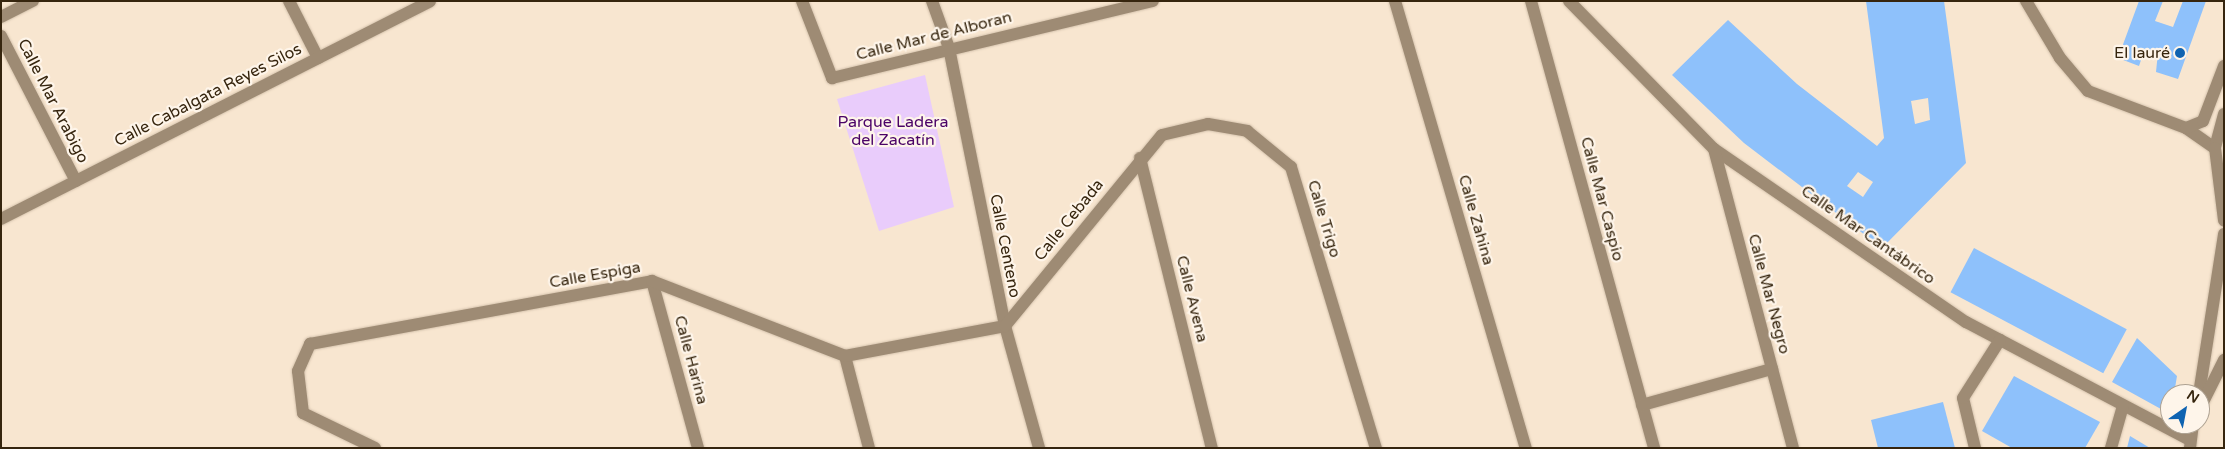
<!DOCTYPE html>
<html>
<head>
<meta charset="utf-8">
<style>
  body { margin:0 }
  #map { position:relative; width:2225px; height:449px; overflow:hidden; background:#f8e6d0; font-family:"Varela Round",sans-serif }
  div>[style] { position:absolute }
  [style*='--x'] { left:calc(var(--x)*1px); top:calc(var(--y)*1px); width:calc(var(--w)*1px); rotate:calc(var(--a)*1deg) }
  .green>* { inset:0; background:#e9ccfb }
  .building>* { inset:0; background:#8ec1fb; transform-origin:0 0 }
  .roads { filter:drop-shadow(0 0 1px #d5c3ad) drop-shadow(0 0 1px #d5c3ad) }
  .minor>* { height:12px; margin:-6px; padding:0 6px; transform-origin:6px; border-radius:6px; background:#9e8b74 }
  .dots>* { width:14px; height:14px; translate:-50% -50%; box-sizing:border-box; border:2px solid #fef5ea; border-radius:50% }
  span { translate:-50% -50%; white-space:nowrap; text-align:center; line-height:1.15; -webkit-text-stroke:4.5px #fef5ea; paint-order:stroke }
  .street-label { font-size:16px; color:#36250e }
  .poi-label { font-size:16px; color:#36250e }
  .right { translate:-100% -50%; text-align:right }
  .park-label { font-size:16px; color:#4b0367 }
  .frame { position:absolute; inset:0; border:2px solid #36250e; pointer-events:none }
  .north { position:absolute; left:2160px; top:384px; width:50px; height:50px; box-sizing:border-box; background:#fef5ea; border:1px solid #aea292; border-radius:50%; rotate:33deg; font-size:14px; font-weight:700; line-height:20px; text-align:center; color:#36250e }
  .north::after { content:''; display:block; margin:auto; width:18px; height:22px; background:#0f63b1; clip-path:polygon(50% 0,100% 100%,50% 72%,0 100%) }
</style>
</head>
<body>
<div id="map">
  <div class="green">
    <i style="clip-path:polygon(925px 75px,954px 207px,879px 231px,837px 99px)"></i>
  </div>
  <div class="building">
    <i style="clip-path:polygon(evenodd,1866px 1px,1944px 1px,1966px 163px,1882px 248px,1744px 143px,1672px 75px,1728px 20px,1797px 84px,1877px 146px,1884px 138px,1866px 1px,1928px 98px,1930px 120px,1915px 124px,1911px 101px,1928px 98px,1866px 1px,1858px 172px,1873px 182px,1863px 197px,1847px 186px,1858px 172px)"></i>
    <i style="clip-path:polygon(2163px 1px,2155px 21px,2173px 27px,2183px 1px,2206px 1px,2178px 79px,2156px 72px,2158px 52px,2151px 50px,2148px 56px,2143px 54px,2139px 66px,2118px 58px,2139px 1px)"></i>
    <i style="left:1974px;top:248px;width:173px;height:50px;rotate:28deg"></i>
    <i style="clip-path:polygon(2137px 338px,2177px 376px,2174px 394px,2170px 394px,2170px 414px,2112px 382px)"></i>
    <i style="clip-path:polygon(2014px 376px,2100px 422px,2085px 448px,2012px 448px,1982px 431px)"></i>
    <i style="clip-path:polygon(1943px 402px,1955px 448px,1878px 448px,1871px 420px)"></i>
    <i style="clip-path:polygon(2130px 436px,2150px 448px,2127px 448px)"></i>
  </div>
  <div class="roads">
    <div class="minor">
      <i style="--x:289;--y:1;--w:64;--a:63"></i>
      <i style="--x:802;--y:1;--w:83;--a:68.7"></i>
      <i style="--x:832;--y:78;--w:330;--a:-13.5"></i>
      <i style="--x:932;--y:1;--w:50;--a:70.1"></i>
      <i style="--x:949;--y:48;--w:284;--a:78.6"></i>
      <i style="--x:1005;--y:326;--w:127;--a:74.4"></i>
      <i style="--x:1395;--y:1;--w:466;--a:73.7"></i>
      <i style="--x:1531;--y:1;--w:464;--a:74.6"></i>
      <i style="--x:1569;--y:1;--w:207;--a:45.6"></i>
      <i style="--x:1714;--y:149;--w:306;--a:34.5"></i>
      <i style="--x:1966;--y:322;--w:253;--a:27.8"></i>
      <i style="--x:2026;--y:1;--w:66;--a:59.2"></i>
      <i style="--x:2060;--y:58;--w:43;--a:49.7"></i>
      <i style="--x:2088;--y:91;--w:105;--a:20.7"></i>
      <i style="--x:2186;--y:128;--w:35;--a:35"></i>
      <i style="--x:1;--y:17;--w:36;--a:-27"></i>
      <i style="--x:1;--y:36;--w:163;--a:62.7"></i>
      <i style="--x:2224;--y:114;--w:35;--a:105"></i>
      <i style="--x:2215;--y:148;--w:73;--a:82.9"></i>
      <i style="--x:2186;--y:128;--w:18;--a:-22"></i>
      <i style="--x:2203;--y:121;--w:59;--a:-69.1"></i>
      <i style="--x:1714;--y:149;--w:309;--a:75.2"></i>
      <i style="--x:1140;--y:158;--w:299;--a:76.1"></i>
      <i style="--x:1;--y:219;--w:481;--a:-26.9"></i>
      <i style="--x:652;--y:281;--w:173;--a:74.6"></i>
      <i style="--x:845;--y:356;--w:95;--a:75.4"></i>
      <i style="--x:2199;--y:394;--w:162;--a:-81.1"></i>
      <i style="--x:1642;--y:405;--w:135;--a:-15.5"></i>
      <i style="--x:2200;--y:408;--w:54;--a:-63.4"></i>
      <i style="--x:375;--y:448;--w:80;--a:-154.1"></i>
      <i style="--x:303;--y:413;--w:42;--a:-96.8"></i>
      <i style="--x:298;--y:371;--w:30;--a:-66"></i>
      <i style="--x:310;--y:344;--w:348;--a:-10.4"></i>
      <i style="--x:652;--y:281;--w:207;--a:21.2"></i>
      <i style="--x:845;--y:356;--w:163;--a:-10.6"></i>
      <i style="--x:1005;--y:326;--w:247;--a:-50.6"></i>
      <i style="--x:1162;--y:135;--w:47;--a:-13.4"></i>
      <i style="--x:1208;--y:124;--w:40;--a:10"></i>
      <i style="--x:1247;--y:131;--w:57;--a:39.3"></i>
      <i style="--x:1291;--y:167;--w:294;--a:73.2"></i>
      <i style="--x:1975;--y:448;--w:51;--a:-103.5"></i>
      <i style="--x:1963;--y:398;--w:69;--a:-57.5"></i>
      <i style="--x:2111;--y:448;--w:44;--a:-74.1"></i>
      <i style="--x:2190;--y:448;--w:24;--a:-83"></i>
    </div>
  </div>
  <div class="dots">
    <i style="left:2180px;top:53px;background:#0f63b1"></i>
  </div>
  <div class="street-label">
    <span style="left:934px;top:36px;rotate:-14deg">Calle Mar de Alboran</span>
    <span style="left:208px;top:95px;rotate:-27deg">Calle Cabalgata Reyes Silos</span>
    <span style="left:53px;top:101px;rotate:63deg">Calle Mar Arabigo</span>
    <span style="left:1602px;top:199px;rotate:75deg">Calle Mar Caspio</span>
    <span style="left:1324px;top:219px;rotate:73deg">Calle Trigo</span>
    <span style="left:1069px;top:220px;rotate:-51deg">Calle Cebada</span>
    <span style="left:1476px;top:220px;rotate:74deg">Calle Zahina</span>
    <span style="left:1868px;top:235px;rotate:35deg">Calle Mar Cantábrico</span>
    <span style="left:1005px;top:246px;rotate:79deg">Calle Centeno</span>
    <span style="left:595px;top:275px;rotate:-10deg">Calle Espiga</span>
    <span style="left:1769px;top:294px;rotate:75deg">Calle Mar Negro</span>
    <span style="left:1192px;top:299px;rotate:76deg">Calle Avena</span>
    <span style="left:691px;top:360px;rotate:75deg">Calle Harina</span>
  </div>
  <div class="poi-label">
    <span class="right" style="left:2170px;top:53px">El lauré</span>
  </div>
  <div class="park-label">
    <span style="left:893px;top:131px">Parque Ladera<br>del Zacatín</span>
  </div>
  <div class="frame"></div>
  <div class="north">N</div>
</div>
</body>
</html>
